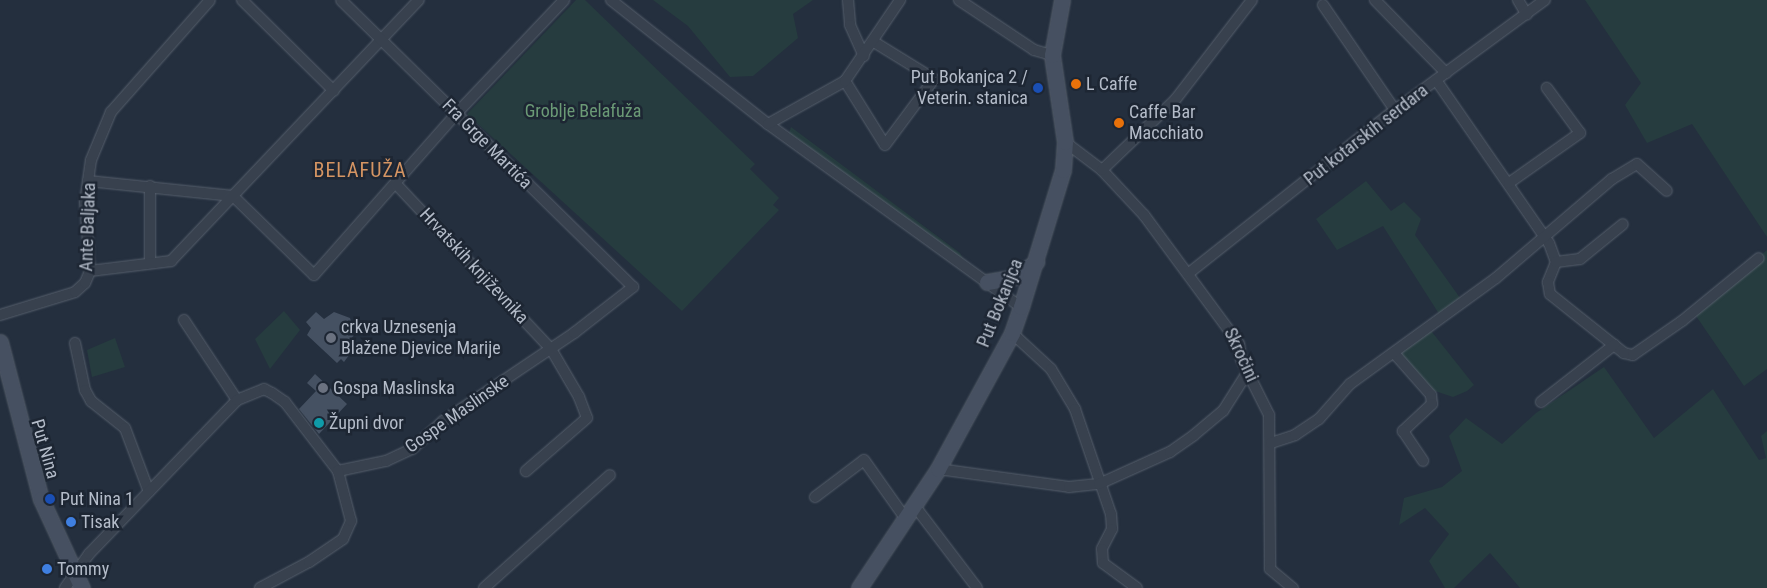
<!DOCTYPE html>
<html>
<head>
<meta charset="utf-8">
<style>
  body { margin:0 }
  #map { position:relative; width:1767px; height:588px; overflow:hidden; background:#242f3e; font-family:"Roboto Condensed",sans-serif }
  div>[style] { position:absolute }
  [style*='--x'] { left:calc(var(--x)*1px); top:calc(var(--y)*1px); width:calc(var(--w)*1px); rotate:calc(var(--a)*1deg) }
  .green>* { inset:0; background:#263c3f }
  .building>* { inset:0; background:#455162 }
  .roads { filter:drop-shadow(0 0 1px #565f6c) drop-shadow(0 0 1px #565f6c) }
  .street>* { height:10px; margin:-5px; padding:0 5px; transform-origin:5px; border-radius:5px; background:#38414e }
  .secondary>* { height:15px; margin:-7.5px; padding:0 7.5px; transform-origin:7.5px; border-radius:7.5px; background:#465061 }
  .dots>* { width:14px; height:14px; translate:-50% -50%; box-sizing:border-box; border:2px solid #1d2633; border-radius:50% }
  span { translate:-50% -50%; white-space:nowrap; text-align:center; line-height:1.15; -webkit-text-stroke:5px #1d2633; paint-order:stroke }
  .poi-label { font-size:18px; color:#b4bcc9 }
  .right { translate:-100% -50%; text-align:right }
  .left { translate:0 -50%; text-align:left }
  .park-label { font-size:18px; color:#6b9a76 }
  .street-label { font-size:18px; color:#b4bcc9 }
  .quarter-label { font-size:20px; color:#d59563; letter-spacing:1px }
</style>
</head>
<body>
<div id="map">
  <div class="green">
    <i style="clip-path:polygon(576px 0,585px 0,755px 164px,750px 169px,779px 198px,773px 205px,779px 210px,682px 311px,467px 114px)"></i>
    <i style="clip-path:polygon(653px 0,813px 0,793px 14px,798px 38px,753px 76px,730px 77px,688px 26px)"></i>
    <i style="clip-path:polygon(1585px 0,1767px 0,1767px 237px,1692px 124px,1647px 143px,1625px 105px,1641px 83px)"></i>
    <i style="clip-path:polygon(791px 127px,960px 253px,964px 260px,789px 133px)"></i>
    <i style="clip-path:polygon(1366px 181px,1391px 211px,1404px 202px,1421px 219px,1415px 235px,1463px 302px,1441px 317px,1383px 226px,1337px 250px,1316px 219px)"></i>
    <i style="clip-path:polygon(1767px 250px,1767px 369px,1744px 386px,1694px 313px)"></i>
    <i style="clip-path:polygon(284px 311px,300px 330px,270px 369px,255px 339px)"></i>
    <i style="clip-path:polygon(1428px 327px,1474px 385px,1467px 391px,1453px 397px,1429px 389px,1398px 349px)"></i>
    <i style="clip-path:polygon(115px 338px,125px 367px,92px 377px,87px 350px)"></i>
    <i style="clip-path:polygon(1604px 367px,1654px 438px,1713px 389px,1759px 460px,1766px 458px,1761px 436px,1767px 431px,1767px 588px,1520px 588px,1490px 553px,1454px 588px,1445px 588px,1429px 561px,1449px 534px,1425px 508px,1399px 525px,1404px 498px,1442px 487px,1462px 471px,1449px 436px,1466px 418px,1502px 444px,1536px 413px)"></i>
  </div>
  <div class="building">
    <i style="clip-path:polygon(316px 312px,324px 319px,334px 312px,350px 318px,355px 334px,349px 341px,355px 347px,344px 362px,341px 359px,337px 363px,307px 335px,311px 328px,306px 322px)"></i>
    <i style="clip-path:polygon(315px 374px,347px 404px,319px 434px,299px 409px,316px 391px,307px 383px)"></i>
  </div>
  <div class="roads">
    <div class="street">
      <i style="--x:242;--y:0;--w:129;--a:44.7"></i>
      <i style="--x:611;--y:0;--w:200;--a:38.3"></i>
      <i style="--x:768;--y:124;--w:312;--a:35.9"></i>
      <i style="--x:848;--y:0;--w:25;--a:85"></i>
      <i style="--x:850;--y:25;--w:34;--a:66"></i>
      <i style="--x:959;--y:0;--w:90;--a:33.7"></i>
      <i style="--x:1034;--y:50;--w:19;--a:16"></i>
      <i style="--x:1375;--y:0;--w:102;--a:45.8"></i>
      <i style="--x:1518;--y:0;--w:17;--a:59"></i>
      <i style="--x:1323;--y:5;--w:127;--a:55.6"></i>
      <i style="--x:1436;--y:80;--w:198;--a:55.3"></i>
      <i style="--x:1549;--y:243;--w:20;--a:70"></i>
      <i style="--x:1556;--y:262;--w:22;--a:112"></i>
      <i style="--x:1548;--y:282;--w:12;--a:81"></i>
      <i style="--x:1550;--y:294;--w:95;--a:38.6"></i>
      <i style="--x:1624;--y:353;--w:9;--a:13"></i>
      <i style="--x:1633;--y:355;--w:60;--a:-34.8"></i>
      <i style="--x:1682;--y:321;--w:99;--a:-39.3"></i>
      <i style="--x:845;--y:81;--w:75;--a:58"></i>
      <i style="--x:885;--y:145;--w:82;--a:-53.4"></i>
      <i style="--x:934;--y:79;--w:70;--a:-148.3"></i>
      <i style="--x:768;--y:124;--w:88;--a:-29.2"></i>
      <i style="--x:845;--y:81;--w:98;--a:-55.8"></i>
      <i style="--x:1065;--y:142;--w:46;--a:37.1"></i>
      <i style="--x:1102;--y:170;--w:62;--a:47"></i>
      <i style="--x:1144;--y:215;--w:160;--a:53.6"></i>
      <i style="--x:1239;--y:344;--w:15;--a:82"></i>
      <i style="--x:1241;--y:359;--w:63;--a:63.4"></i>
      <i style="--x:1269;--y:415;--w:154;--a:89.6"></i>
      <i style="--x:1270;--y:569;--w:30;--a:40"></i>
      <i style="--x:1102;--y:170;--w:101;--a:-43.8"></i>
      <i style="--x:1175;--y:100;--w:126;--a:-52.4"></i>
      <i style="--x:88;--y:181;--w:146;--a:5.9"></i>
      <i style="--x:233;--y:196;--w:113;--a:44.3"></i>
      <i style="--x:314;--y:275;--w:215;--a:-48.6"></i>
      <i style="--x:456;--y:114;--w:157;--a:-46.5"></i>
      <i style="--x:1509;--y:183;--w:87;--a:-35.2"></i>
      <i style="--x:1580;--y:133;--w:56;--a:-126.3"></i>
      <i style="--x:396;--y:184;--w:226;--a:46.8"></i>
      <i style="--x:551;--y:349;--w:56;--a:59.7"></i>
      <i style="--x:579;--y:397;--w:22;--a:69"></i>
      <i style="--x:587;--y:418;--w:81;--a:139"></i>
      <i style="--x:1556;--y:262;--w:24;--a:-7"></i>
      <i style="--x:1580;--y:259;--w:55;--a:-39.1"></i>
      <i style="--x:150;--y:263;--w:77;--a:-90"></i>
      <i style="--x:90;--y:271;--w:82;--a:-7"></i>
      <i style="--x:171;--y:261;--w:360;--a:-46.5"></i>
      <i style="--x:1189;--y:273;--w:263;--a:-38.4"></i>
      <i style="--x:1395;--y:110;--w:186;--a:-36.3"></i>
      <i style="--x:0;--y:315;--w:78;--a:-17"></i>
      <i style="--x:75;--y:292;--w:13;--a:-42"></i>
      <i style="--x:85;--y:283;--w:13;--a:-67"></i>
      <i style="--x:90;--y:271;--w:69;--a:-94.1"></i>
      <i style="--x:85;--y:202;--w:42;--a:-81.9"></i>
      <i style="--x:91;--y:160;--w:52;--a:-67.4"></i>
      <i style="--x:111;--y:112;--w:149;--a:-48.5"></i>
      <i style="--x:184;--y:320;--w:96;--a:56.5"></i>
      <i style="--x:1012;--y:333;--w:53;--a:42.7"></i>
      <i style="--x:1051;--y:369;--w:47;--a:59"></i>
      <i style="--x:1075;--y:409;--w:111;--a:71.1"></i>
      <i style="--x:1111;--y:514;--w:15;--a:86"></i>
      <i style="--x:1112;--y:529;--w:22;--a:117"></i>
      <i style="--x:1102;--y:549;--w:14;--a:86"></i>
      <i style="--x:1103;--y:563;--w:42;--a:36.3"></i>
      <i style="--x:75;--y:343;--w:48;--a:78"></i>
      <i style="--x:85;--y:390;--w:13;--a:61"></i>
      <i style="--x:91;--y:401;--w:43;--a:38.5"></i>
      <i style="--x:125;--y:428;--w:68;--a:69.4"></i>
      <i style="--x:1394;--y:353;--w:56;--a:48.6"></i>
      <i style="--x:1431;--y:395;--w:9;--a:84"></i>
      <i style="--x:1432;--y:404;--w:40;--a:137"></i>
      <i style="--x:1403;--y:431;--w:36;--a:56"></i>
      <i style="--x:1541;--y:402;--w:93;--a:-38"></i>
      <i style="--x:1271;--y:443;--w:25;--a:-18"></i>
      <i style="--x:1295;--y:435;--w:29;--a:-34"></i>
      <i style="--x:1319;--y:419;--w:47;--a:-48.5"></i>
      <i style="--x:1350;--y:384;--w:180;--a:-36"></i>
      <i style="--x:1496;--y:278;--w:153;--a:-40.5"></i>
      <i style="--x:1612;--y:179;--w:29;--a:-31"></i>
      <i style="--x:1637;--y:164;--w:40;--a:42"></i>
      <i style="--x:938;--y:469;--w:132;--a:7.8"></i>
      <i style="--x:1069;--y:487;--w:30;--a:-6"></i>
      <i style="--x:1099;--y:484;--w:78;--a:-24.3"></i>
      <i style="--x:1170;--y:452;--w:29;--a:-35"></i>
      <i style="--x:1194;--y:435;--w:38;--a:-40"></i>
      <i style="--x:1223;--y:411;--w:45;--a:-57.7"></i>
      <i style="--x:815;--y:497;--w:61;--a:-37.1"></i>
      <i style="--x:864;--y:460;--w:71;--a:54.7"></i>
      <i style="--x:914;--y:505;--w:104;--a:52.8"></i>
      <i style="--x:65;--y:588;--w:42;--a:-54.8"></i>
      <i style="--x:89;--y:554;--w:214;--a:-46.1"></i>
      <i style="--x:237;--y:400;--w:29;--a:-22"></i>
      <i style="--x:264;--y:389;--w:9;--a:27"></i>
      <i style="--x:272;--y:393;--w:16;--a:35"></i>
      <i style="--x:285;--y:402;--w:87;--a:52.5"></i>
      <i style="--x:338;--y:471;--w:49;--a:-11.8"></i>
      <i style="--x:386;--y:461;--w:29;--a:-25"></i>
      <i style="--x:412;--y:449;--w:42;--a:-42.1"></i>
      <i style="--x:443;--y:421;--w:158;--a:-33.9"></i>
      <i style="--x:574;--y:333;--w:75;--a:-37.9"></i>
      <i style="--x:633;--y:287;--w:409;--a:-135.5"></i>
      <i style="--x:260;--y:588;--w:55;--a:-28"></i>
      <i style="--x:309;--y:562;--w:41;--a:-34.1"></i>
      <i style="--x:343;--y:539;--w:20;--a:-66"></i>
      <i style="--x:351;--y:521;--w:52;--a:-104.6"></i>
      <i style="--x:484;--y:588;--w:169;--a:-41.9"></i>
    </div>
    <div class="secondary">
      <i style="--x:987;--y:282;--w:27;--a:-10"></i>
      <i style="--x:1014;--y:277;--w:27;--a:-34"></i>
      <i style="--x:0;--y:342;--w:162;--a:75.4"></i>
      <i style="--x:41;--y:499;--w:98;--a:65.3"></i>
      <i style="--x:859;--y:588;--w:143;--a:-56.4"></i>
      <i style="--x:938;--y:469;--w:155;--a:-61.4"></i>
      <i style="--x:1012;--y:333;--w:28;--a:-71"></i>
      <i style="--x:1021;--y:307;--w:143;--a:-73"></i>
      <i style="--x:1063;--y:170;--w:28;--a:-86"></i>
      <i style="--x:1065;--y:142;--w:88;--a:-98.5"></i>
      <i style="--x:1052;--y:55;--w:56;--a:-79.7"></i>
    </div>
  </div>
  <div class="dots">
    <i style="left:1076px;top:84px;background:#e8710a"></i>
    <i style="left:1038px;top:88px;background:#1a4fb4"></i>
    <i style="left:1119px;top:123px;background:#e8710a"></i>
    <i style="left:331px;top:338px;background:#6b7280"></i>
    <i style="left:323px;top:388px;background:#6b7280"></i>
    <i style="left:319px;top:423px;background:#0f9aa8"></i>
    <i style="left:50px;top:499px;background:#1a4fb4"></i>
    <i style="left:71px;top:522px;background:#3f7fe0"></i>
    <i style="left:47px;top:569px;background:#3f7fe0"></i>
  </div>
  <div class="poi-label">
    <span class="right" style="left:1028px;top:88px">Put Bokanjca 2 /<br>Veterin. stanica</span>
    <span class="left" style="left:1086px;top:84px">L Caffe</span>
    <span class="left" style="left:1129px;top:123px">Caffe Bar<br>Macchiato</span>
    <span class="left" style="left:341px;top:338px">crkva Uznesenja<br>Blažene Djevice Marije</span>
    <span class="left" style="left:333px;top:388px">Gospa Maslinska</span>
    <span class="left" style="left:329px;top:423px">Župni dvor</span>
    <span class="left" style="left:60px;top:499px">Put Nina 1</span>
    <span class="left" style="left:81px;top:522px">Tisak</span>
    <span class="left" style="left:57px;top:569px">Tommy</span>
  </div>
  <div class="park-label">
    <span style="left:583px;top:111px">Groblje Belafuža</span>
  </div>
  <div class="street-label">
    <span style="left:1366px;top:135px;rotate:-38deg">Put kotarskih serdara</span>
    <span style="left:487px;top:144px;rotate:45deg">Fra Grge Martića</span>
    <span style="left:88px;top:227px;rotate:-88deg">Ante Baljaka</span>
    <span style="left:474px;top:266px;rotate:47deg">Hrvatskih književnika</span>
    <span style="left:1000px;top:303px;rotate:-68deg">Put Bokanjca</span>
    <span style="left:1241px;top:355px;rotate:65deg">Skročini</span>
    <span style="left:457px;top:414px;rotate:-35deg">Gospe Maslinske</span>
    <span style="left:45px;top:449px;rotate:74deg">Put Nina</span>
  </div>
  <div class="quarter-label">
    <span style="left:360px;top:170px">BELAFUŽA</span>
  </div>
</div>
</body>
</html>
